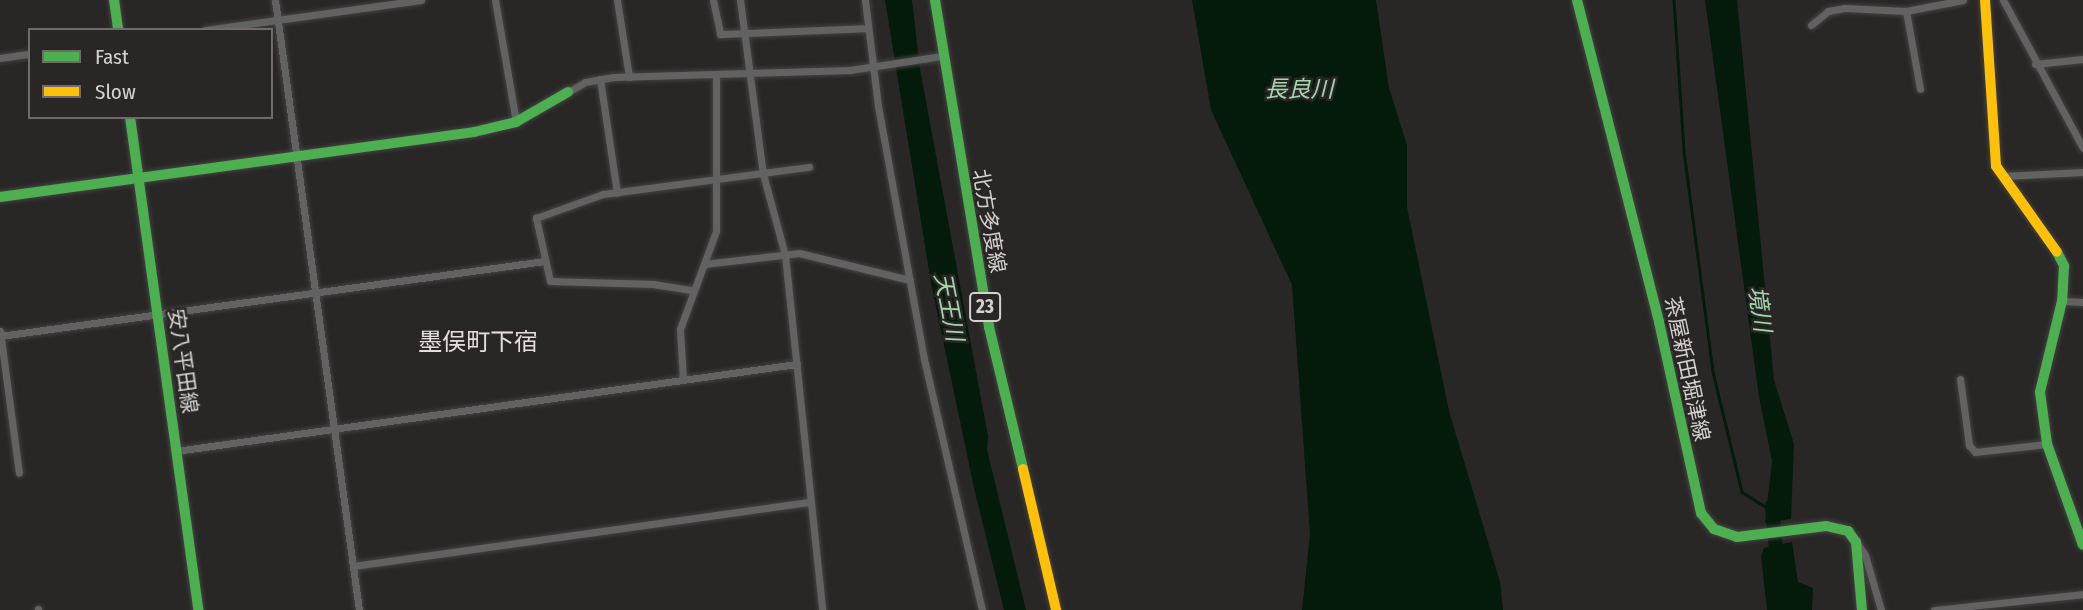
<!DOCTYPE html>
<html>
<head>
<meta charset="utf-8">
<style>
  body { margin:0 }
  #map { position:relative; width:2083px; height:610px; overflow:hidden; background:#292726; font-family:"Fira Sans Condensed","Noto Sans JP",sans-serif }
  div>[style] { position:absolute }
  [style*='--x'] { left:calc(var(--x)*1px); top:calc(var(--y)*1px); width:calc(var(--w)*1px); rotate:calc(var(--a)*1deg) }
  .water>* { inset:0; background:#041a0a }
  .stream>* { height:2.5px; margin:-1.25px; padding:0 1.25px; transform-origin:1.25px; border-radius:1.25px; background:#041a0a }
  .river>* { height:14px; margin:-7px; padding:0 7px; transform-origin:7px; border-radius:7px; background:#041a0a }
  .roads { filter:drop-shadow(0 0 2px #444242) drop-shadow(0 0 2px #444242) }
  .street>* { height:7px; margin:-3.5px; padding:0 3.5px; transform-origin:3.5px; border-radius:3.5px; background:#636262 }
  .fast>* { height:10px; margin:-5px; padding:0 5px; transform-origin:5px; border-radius:5px; background:#4caf50 }
  .slow>* { height:10px; margin:-5px; padding:0 5px; transform-origin:5px; border-radius:5px; background:#ffc107 }
  span { translate:-50% -50%; white-space:nowrap; text-align:center; line-height:1.15; -webkit-text-stroke:5px #2a2625; paint-order:stroke }
  .shield-label span { padding:2px 5px; background:#2a2625; border:2px solid; border-radius:5px; -webkit-text-stroke-width:0 }
  .shield-label { font-size:19px; color:#d4d2d1; font-weight:700 }
  .street-label { font-size:21px; color:#d4d2d1 }
  .water-label { font-size:23px; color:#a3d8af; font-style:italic }
  .quarter-label { font-size:24px; color:#e3dedd }
  .legend { position:absolute; left:28px; top:28px; width:245px; height:91px; box-sizing:border-box; background:#2a2625; border:2px solid #6e6b6a; margin:0; padding:9px 12px; list-style:none; font-size:21px; color:#d4d2d1 }
  .legend li { display:flex; align-items:center; gap:14px; height:35px }
  .legend b { width:35px; border:2px solid #6e6b6a }
</style>
</head>
<body>
<div id="map">
  <div class="water">
    <i style="clip-path:polygon(885px 0,912px 0,920px 69px,988px 436px,987px 450px,1026px 610px,1004px 610px,974px 488px,931px 283px)"></i>
    <i style="clip-path:polygon(1192px 0,1376px 0,1389px 88px,1407px 145px,1407px 207px,1449px 411px,1500px 582px,1503px 610px,1302px 610px,1310px 534px,1292px 285px,1211px 110px)"></i>
    <i style="clip-path:polygon(1705px 0,1737px 0,1774px 380px,1794px 444px,1791px 519px,1765px 523px,1772px 461px,1759px 397px)"></i>
    <i style="clip-path:polygon(1792px 542px,1798px 582px,1813px 588px,1812px 610px,1767px 610px,1761px 556px,1764px 548px)"></i>
  </div>
  <div class="stream">
    <i style="--x:1674;--y:0;--w:151;--a:86.2"></i>
    <i style="--x:1684;--y:151;--w:223;--a:82.5"></i>
    <i style="--x:1713;--y:372;--w:123;--a:76.4"></i>
    <i style="--x:1742;--y:492;--w:31;--a:32"></i>
  </div>
  <div class="river">
    <i style="--x:1772;--y:506;--w:56;--a:84.9"></i>
  </div>
  <div class="roads">
    <div class="street">
      <i style="--x:275;--y:0;--w:616;--a:82.16"></i>
      <i style="--x:495;--y:0;--w:124;--a:80.2"></i>
      <i style="--x:617;--y:0;--w:78;--a:81.1"></i>
      <i style="--x:713;--y:0;--w:35;--a:78"></i>
      <i style="--x:720;--y:34;--w:147;--a:-2.3"></i>
      <i style="--x:740;--y:0;--w:176;--a:82.5"></i>
      <i style="--x:763;--y:174;--w:84;--a:74.8"></i>
      <i style="--x:785;--y:255;--w:357;--a:84"></i>
      <i style="--x:865;--y:0;--w:107;--a:83"></i>
      <i style="--x:878;--y:106;--w:257;--a:79.7"></i>
      <i style="--x:924;--y:359;--w:258;--a:77"></i>
      <i style="--x:2003;--y:0;--w:168;--a:61.6"></i>
      <i style="--x:1906;--y:11;--w:79;--a:79.8"></i>
      <i style="--x:1811;--y:25;--w:22;--a:-39"></i>
      <i style="--x:1828;--y:11;--w:17;--a:-10"></i>
      <i style="--x:1845;--y:8;--w:61;--a:2.8"></i>
      <i style="--x:1906;--y:11;--w:58;--a:-10.9"></i>
      <i style="--x:205;--y:30;--w:218;--a:-7.9"></i>
      <i style="--x:0;--y:58;--w:30;--a:-8"></i>
      <i style="--x:2035;--y:64;--w:48;--a:-5.9"></i>
      <i style="--x:600;--y:79;--w:115;--a:81.5"></i>
      <i style="--x:568;--y:92;--w:20;--a:-30"></i>
      <i style="--x:585;--y:82;--w:29;--a:-10"></i>
      <i style="--x:614;--y:77;--w:236;--a:-1.7"></i>
      <i style="--x:850;--y:70;--w:93;--a:-8.7"></i>
      <i style="--x:2003;--y:176;--w:80;--a:-2.9"></i>
      <i style="--x:704;--y:264;--w:96;--a:-6.6"></i>
      <i style="--x:799;--y:253;--w:114;--a:13.7"></i>
      <i style="--x:691;--y:290;--w:37;--a:-171"></i>
      <i style="--x:654;--y:284;--w:104;--a:-178.3"></i>
      <i style="--x:550;--y:281;--w:65;--a:-102.5"></i>
      <i style="--x:536;--y:218;--w:71;--a:-19.7"></i>
      <i style="--x:603;--y:194;--w:208;--a:-7.5"></i>
      <i style="--x:2062;--y:301;--w:21;--a:3"></i>
      <i style="--x:0;--y:331;--w:143;--a:82.4"></i>
      <i style="--x:0;--y:336;--w:550;--a:-7.84"></i>
      <i style="--x:1960;--y:379;--w:67;--a:82.2"></i>
      <i style="--x:1969;--y:445;--w:9;--a:49"></i>
      <i style="--x:1975;--y:452;--w:72;--a:-6.3"></i>
      <i style="--x:683;--y:380;--w:51;--a:-93.4"></i>
      <i style="--x:680;--y:329;--w:104;--a:-69.8"></i>
      <i style="--x:716;--y:231;--w:157;--a:-90"></i>
      <i style="--x:176;--y:451;--w:627;--a:-7.98"></i>
      <i style="--x:1857;--y:543;--w:14;--a:56"></i>
      <i style="--x:1865;--y:555;--w:57;--a:73.8"></i>
      <i style="--x:353;--y:566;--w:462;--a:-8"></i>
      <i style="--x:38;--y:609;--w:1;--a:90"></i>
      <i style="--x:1934;--y:610;--w:150;--a:-6.1"></i>
    </div>
    <div class="fast">
      <i style="--x:114;--y:0;--w:30;--a:82"></i>
      <i style="--x:935;--y:0;--w:331;--a:80.6"></i>
      <i style="--x:989;--y:327;--w:146;--a:76.5"></i>
      <i style="--x:1577;--y:0;--w:332;--a:75.7"></i>
      <i style="--x:1659;--y:322;--w:196;--a:77.6"></i>
      <i style="--x:1701;--y:513;--w:21;--a:51"></i>
      <i style="--x:1714;--y:529;--w:24;--a:19"></i>
      <i style="--x:1737;--y:537;--w:90;--a:-7"></i>
      <i style="--x:1826;--y:526;--w:23;--a:13"></i>
      <i style="--x:1848;--y:531;--w:14;--a:54"></i>
      <i style="--x:1856;--y:542;--w:68;--a:85"></i>
      <i style="--x:130;--y:117;--w:498;--a:82.1"></i>
      <i style="--x:0;--y:197;--w:478;--a:-7.8"></i>
      <i style="--x:474;--y:132;--w:43;--a:-13.4"></i>
      <i style="--x:516;--y:122;--w:60;--a:-30"></i>
      <i style="--x:2057;--y:252;--w:16;--a:63"></i>
      <i style="--x:2064;--y:266;--w:35;--a:93"></i>
      <i style="--x:2062;--y:301;--w:94;--a:103.6"></i>
      <i style="--x:2040;--y:392;--w:52;--a:82.3"></i>
      <i style="--x:2047;--y:444;--w:107;--a:70.4"></i>
    </div>
    <div class="slow">
      <i style="--x:1985;--y:0;--w:166;--a:86.2"></i>
      <i style="--x:1996;--y:166;--w:105;--a:54.7"></i>
      <i style="--x:1023;--y:469;--w:145;--a:76.8"></i>
    </div>
  </div>
  <div class="shield-label">
    <span style="left:985px;top:307px">23</span>
  </div>
  <div class="street-label">
    <span style="left:989px;top:221px;rotate:80deg">北方多度線</span>
    <span style="left:183px;top:361px;rotate:82deg">安八平田線</span>
    <span style="left:1687px;top:369px;rotate:78deg">茶屋新田堀津線</span>
  </div>
  <div class="water-label">
    <span style="left:1299px;top:89px">長良川</span>
    <span style="left:949px;top:307px;rotate:79deg">天王川</span>
    <span style="left:1760px;top:309px;rotate:82deg">境川</span>
  </div>
  <div class="quarter-label">
    <span style="left:478px;top:343px">墨俣町下宿</span>
  </div>
  <ul class="legend">
  <li><b style="height:9px;background:#4caf50"></b>Fast</li>
  <li><b style="height:9px;background:#ffc107"></b>Slow</li>
  </ul>
</div>
</body>
</html>
